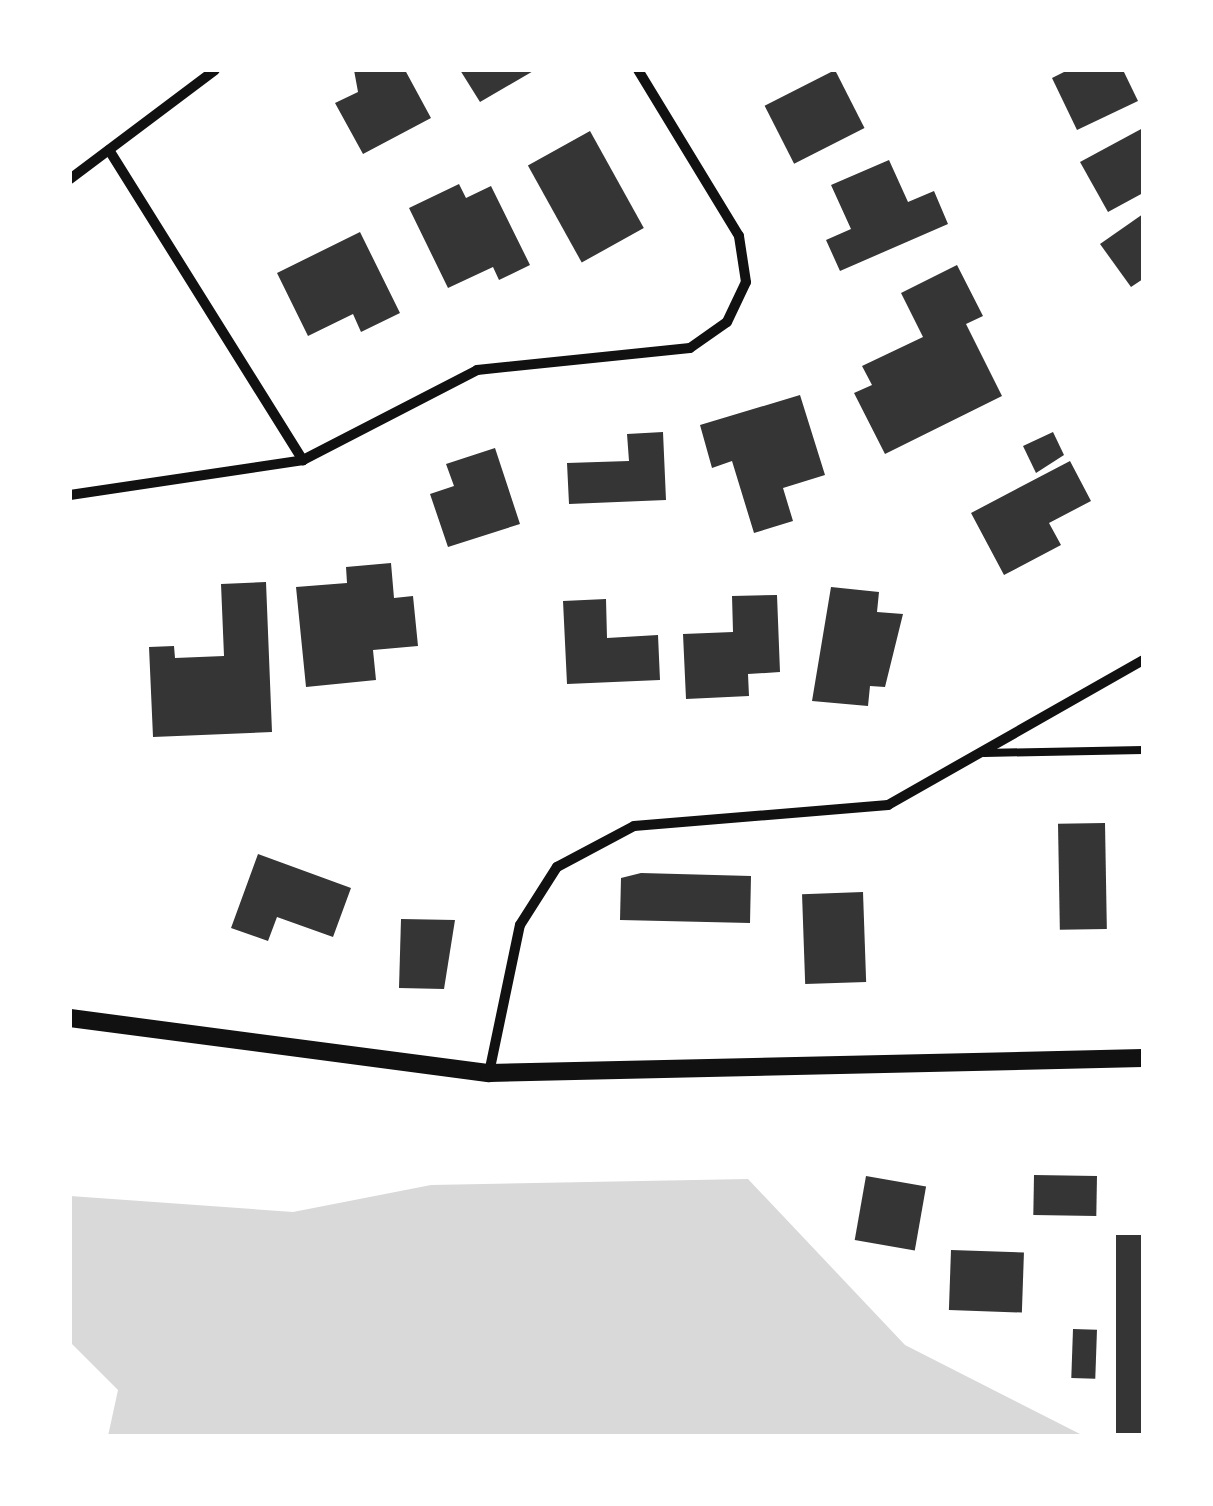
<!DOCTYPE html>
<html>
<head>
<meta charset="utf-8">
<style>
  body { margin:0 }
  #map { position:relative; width:1213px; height:1506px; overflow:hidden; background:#fff; font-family:Signika,sans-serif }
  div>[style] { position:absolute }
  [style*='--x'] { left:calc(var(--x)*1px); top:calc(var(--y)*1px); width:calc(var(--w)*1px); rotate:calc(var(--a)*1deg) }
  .water>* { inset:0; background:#d9d9d9 }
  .building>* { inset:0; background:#353535; transform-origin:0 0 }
  .service>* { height:8px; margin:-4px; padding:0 4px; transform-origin:4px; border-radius:4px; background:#111 }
  .minor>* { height:10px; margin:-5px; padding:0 5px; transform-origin:5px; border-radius:5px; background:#111 }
  .tertiary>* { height:18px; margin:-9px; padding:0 9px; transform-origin:9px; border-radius:9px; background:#111 }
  span { translate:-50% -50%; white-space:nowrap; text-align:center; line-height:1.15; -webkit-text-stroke:10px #fff; paint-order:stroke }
  .frame { position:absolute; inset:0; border:72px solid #fff; pointer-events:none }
</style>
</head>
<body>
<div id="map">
  <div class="water">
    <i style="clip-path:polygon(748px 1179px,905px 1345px,1084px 1436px,108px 1436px,118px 1390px,70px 1342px,70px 1196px,293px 1212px,431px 1185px)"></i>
  </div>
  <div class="building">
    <i style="clip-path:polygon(354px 70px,405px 70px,431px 118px,363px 154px,335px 103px,358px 92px)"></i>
    <i style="clip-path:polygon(460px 70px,535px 70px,480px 102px)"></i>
    <i style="left:835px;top:70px;width:65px;height:79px;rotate:63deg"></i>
    <i style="clip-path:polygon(1068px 70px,1123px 70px,1138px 101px,1077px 130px,1052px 78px)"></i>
    <i style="clip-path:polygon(1143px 128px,1143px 193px,1108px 212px,1080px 162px)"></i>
    <i style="left:590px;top:131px;width:111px;height:71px;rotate:61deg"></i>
    <i style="clip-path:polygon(889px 160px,908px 202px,934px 191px,948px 224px,840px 271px,826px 240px,851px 229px,831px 185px)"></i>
    <i style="clip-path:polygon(459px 184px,466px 198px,491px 186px,530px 265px,499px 280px,493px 267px,448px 288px,409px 208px)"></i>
    <i style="clip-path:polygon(1143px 214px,1143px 279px,1131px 287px,1100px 244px)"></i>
    <i style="clip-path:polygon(360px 232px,400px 313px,361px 332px,353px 314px,308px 336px,277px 273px)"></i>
    <i style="clip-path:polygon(957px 265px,983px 316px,966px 324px,1002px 396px,885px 454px,854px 393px,872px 385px,862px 366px,923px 337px,901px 293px)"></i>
    <i style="clip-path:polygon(800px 395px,825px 475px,783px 488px,793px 521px,754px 533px,732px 461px,712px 468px,700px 425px)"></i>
    <i style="clip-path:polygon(663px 432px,666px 500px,569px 504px,567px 463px,629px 461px,627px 434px)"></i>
    <i style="clip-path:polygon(1053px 432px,1064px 455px,1036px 473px,1023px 446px)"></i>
    <i style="clip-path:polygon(495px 448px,520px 524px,448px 547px,430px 494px,454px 486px,446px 464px)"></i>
    <i style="clip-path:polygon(1070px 461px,1091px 501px,1049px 523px,1061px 545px,1004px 575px,971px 513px)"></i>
    <i style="clip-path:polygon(391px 563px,394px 598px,413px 596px,418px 646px,373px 650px,376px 680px,306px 687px,296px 587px,347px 583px,346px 567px)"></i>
    <i style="clip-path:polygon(266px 582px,272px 732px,153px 737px,149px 647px,174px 646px,175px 658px,224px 656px,221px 584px)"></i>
    <i style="clip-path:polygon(831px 587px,879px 592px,877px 612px,903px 614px,885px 687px,870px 686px,868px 706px,812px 701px)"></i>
    <i style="clip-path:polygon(777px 595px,780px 672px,748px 674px,749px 696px,686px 699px,683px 634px,733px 632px,732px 596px)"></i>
    <i style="clip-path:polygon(606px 599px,607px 638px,658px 635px,660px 680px,567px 684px,563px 601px)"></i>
    <i style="left:1105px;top:823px;width:106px;height:47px;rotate:89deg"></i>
    <i style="clip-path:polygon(258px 854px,351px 888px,333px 937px,277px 917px,268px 941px,231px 928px)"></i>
    <i style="clip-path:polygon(641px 873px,751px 876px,750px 923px,620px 920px,621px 878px)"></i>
    <i style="left:863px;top:892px;width:90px;height:61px;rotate:88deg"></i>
    <i style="clip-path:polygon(401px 919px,455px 920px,444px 989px,399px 988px)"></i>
    <i style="left:1034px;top:1175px;width:63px;height:40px;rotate:1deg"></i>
    <i style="left:866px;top:1176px;width:61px;height:65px;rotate:10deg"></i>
    <i style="left:1116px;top:1235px;width:27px;height:198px"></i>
    <i style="left:951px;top:1250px;width:73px;height:60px;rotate:2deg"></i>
    <i style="left:1073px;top:1329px;width:24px;height:49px;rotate:2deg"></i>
  </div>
  <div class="service">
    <i style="--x:984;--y:753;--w:159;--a:-1.1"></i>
  </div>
  <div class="minor">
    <i style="--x:109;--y:150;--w:366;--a:58"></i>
    <i style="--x:70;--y:179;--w:181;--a:-36.9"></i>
    <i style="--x:70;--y:495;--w:236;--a:-8.5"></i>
    <i style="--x:303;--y:460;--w:196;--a:-27.3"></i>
    <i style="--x:477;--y:370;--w:214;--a:-5.9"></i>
    <i style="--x:690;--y:348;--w:45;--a:-35.1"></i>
    <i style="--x:727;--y:322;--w:44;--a:-64.6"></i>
    <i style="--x:746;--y:282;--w:47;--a:-98.7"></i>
    <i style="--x:739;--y:236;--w:194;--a:-121.3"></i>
    <i style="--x:489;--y:1073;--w:151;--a:-78.2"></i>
    <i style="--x:520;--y:925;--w:69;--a:-57.5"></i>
    <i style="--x:557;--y:867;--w:87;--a:-28"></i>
    <i style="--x:634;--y:826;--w:255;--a:-4.7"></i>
    <i style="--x:888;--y:805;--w:293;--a:-29.6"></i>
  </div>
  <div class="tertiary">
    <i style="--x:70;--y:1018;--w:423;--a:7.5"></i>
    <i style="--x:489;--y:1073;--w:654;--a:-1.31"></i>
  </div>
  <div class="frame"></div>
</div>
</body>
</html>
